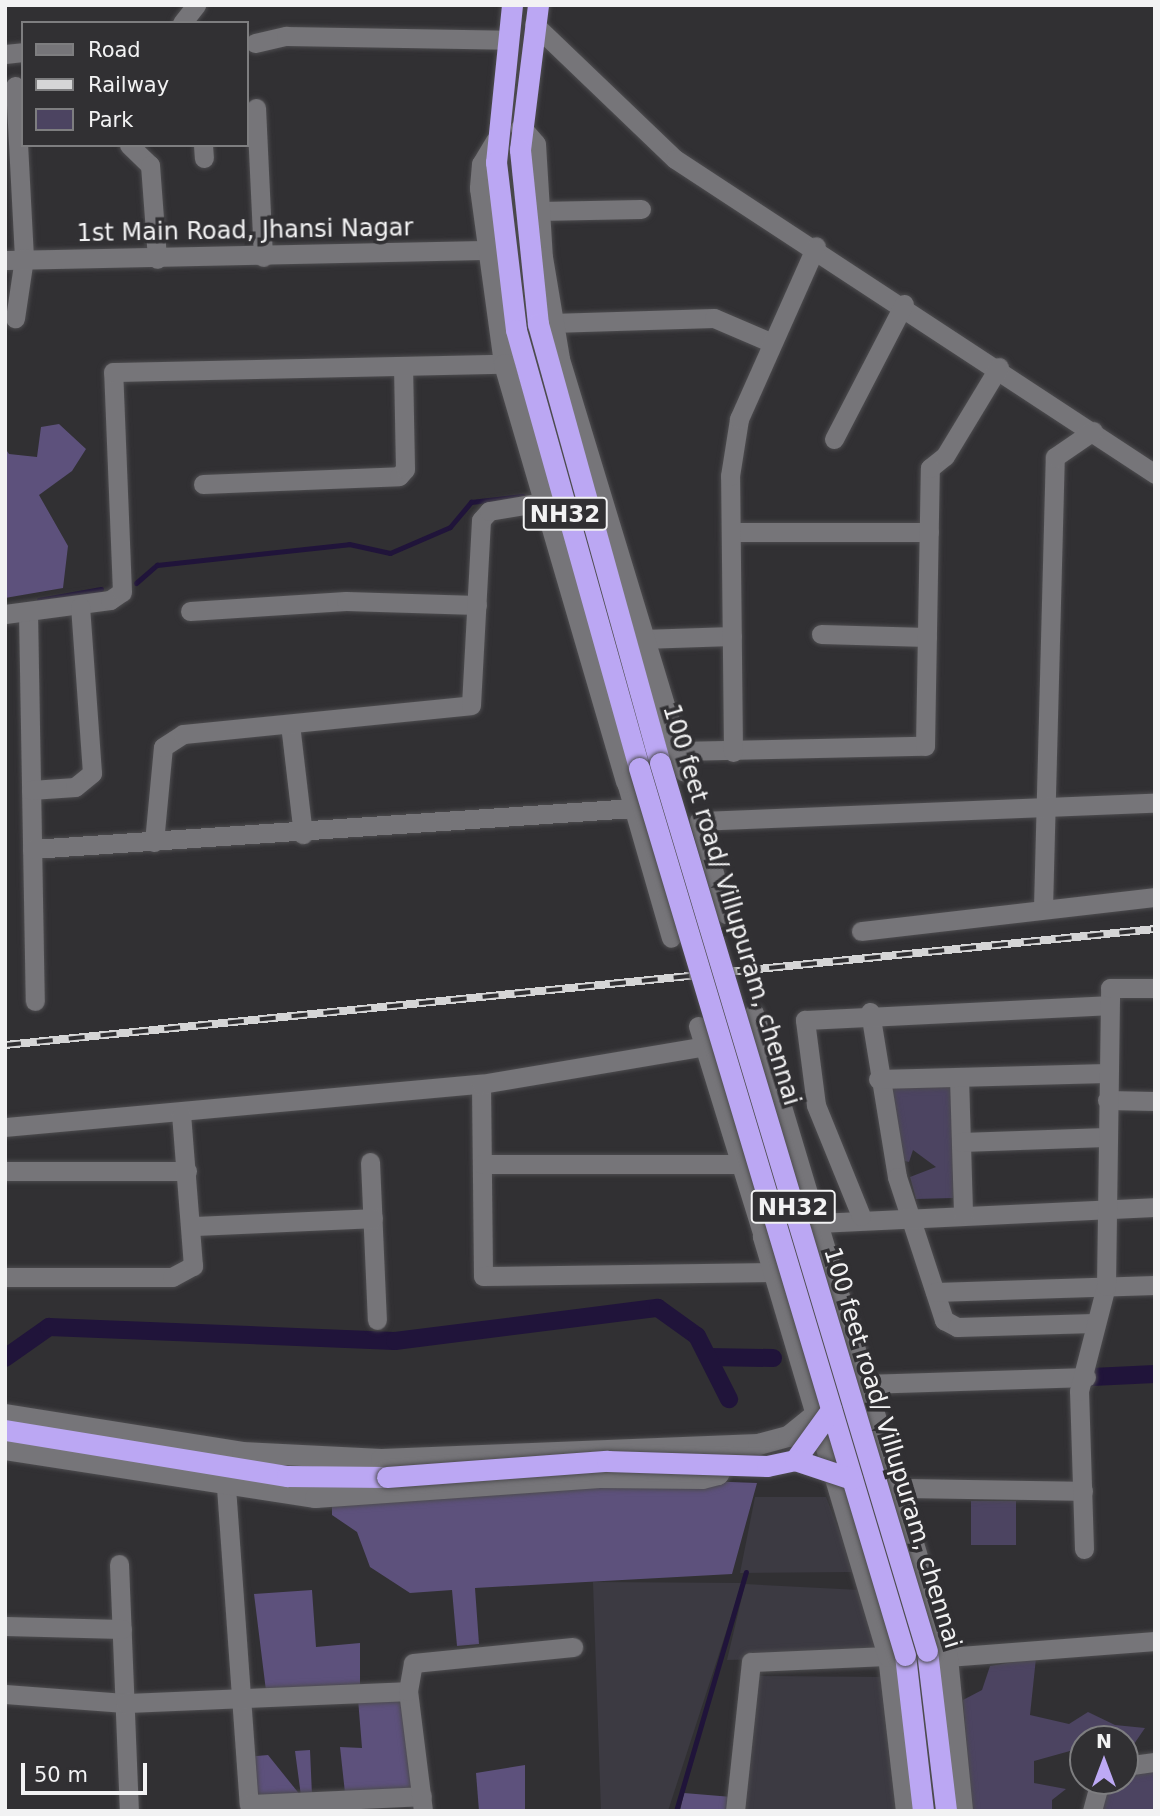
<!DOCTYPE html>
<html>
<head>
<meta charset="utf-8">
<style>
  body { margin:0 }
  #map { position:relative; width:1160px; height:1816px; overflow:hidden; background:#313033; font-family:"DejaVu Sans",sans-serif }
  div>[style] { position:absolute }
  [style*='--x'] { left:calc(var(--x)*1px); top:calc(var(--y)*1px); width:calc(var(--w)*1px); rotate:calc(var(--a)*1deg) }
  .built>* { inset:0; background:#3c3a42 }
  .green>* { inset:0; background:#4c4461; transform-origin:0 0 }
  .forest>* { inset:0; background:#5d517c }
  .stream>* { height:5px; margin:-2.5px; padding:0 2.5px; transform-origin:2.5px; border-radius:2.5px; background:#20143a }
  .canal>* { height:18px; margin:-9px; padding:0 9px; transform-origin:9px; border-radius:9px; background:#20143a }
  .roads { filter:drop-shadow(0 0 2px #4d4c4f) drop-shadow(0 0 2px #4d4c4f) }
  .street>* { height:19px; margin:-9.5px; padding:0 9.5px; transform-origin:9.5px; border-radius:9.5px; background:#767579 }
  .secondary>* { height:21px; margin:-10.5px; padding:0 10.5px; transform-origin:10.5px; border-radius:10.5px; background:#767579 }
  .highway>* { height:21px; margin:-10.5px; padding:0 10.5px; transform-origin:10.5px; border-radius:10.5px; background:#bba7f3 }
  .rail>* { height:8px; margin-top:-4px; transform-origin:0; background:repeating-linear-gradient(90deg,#313033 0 16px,#d5d5d6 0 32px); box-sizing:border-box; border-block:2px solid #d5d5d6 }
  .bridges { filter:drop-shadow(0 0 2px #4d4c4f) drop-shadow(0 0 2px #4d4c4f) }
  .highway-bridge>* { height:21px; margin:-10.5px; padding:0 10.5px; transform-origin:10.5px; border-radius:10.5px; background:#bba7f3 }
  span { translate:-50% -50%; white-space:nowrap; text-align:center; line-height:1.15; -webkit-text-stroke:7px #313033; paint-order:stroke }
  .shield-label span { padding:2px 5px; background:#313033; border:2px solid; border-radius:5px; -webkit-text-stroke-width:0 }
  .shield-label { font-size:23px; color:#f2f2f3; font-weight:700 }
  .street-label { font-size:24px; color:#f2f2f3 }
  .frame { position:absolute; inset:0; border:7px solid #f2f2f3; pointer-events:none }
  .legend { position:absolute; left:21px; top:21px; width:228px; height:126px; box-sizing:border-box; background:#313033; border:2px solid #7e7e80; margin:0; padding:9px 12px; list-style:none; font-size:21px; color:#f2f2f3 }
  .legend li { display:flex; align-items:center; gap:14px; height:35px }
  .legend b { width:35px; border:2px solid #7e7e80 }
  .north { position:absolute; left:1069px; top:1725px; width:70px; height:70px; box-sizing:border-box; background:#313033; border:2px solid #7e7e80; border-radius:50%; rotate:0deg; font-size:19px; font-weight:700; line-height:28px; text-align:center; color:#f2f2f3 }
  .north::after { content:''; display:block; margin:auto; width:24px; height:32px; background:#bda9f5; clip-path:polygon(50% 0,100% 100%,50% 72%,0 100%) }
  .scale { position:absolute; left:21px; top:1763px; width:126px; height:32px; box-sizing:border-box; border:4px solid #f2f2f3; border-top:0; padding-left:9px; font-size:21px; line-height:24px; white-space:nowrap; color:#f2f2f3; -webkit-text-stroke:5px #313033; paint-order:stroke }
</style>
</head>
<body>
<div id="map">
  <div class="built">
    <i style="clip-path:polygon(755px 1497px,826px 1497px,855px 1572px,740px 1573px)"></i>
    <i style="clip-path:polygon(593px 1582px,742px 1583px,668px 1811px,601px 1811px)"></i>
    <i style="clip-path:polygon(745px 1584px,860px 1590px,877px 1656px,727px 1660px)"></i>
    <i style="clip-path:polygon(751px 1676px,883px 1677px,896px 1811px,743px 1811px)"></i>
  </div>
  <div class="green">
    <i style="clip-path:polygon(953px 1082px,953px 1198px,916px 1199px,910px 1177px,936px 1167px,913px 1150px,909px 1162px,901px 1160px,888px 1087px)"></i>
    <i style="left:971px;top:1501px;width:45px;height:44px"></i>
    <i style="clip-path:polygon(1036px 1658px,1030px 1715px,1069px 1724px,1088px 1712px,1115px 1725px,1145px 1728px,1125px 1757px,1125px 1739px,1083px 1739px,1078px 1777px,1070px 1751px,1034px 1761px,1034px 1783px,1066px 1789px,1052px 1800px,1052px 1811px,972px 1811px,963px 1700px,982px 1690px,990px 1666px)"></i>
    <i style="clip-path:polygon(1155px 1768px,1155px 1811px,1097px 1811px,1109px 1781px)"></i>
  </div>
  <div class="forest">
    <i style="clip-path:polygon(59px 424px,86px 449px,72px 471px,39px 495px,68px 546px,63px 588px,5px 598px,5px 448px,9px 454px,37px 457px,41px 427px)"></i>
    <i style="clip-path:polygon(599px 1477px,757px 1483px,732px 1574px,475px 1588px,479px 1644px,457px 1646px,452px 1590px,410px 1593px,370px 1567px,357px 1532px,332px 1515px,332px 1502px)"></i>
    <i style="clip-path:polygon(312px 1590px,316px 1647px,360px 1643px,360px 1685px,267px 1699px,254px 1594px)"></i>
    <i style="clip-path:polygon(409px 1694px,419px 1796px,249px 1804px,245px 1757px,268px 1755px,301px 1796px,295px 1751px,310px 1750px,312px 1795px,345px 1793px,340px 1747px,362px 1748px,358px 1699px)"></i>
    <i style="clip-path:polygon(525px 1765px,525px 1811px,479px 1811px,476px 1773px)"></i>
    <i style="clip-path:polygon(684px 1793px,732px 1797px,731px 1811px,680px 1811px)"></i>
  </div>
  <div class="stream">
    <i style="--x:136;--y:583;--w:28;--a:-41"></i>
    <i style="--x:157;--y:565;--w:193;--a:-6.2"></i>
    <i style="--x:349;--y:544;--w:42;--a:12.4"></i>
    <i style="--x:390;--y:553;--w:65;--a:-23.4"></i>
    <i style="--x:450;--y:527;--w:33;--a:-50"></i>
    <i style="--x:471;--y:502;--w:52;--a:-6.6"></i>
    <i style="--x:39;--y:600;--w:63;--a:-10.1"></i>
    <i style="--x:676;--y:1811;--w:249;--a:-73.7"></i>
  </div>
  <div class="canal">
    <i style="--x:708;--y:1357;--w:65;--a:0.9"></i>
    <i style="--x:5;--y:1358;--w:54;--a:-35.2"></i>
    <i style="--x:49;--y:1327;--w:346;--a:2.3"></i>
    <i style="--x:395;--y:1341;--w:265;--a:-7.2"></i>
    <i style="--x:658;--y:1308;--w:48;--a:35.7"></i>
    <i style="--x:697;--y:1336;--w:71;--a:63.1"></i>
    <i style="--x:1071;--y:1378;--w:84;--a:-2.7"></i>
  </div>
  <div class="roads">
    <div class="street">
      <i style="--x:182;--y:23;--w:23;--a:-52"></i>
      <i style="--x:534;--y:24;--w:195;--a:43.8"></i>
      <i style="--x:675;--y:159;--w:574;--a:33.27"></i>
      <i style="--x:255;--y:43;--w:32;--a:-13"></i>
      <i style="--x:286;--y:36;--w:221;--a:1"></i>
      <i style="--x:5;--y:54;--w:18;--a:-6"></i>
      <i style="--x:15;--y:86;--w:172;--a:87"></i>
      <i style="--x:24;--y:258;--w:61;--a:98.5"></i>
      <i style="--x:256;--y:108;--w:149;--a:87.3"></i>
      <i style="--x:129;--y:145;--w:29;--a:44"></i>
      <i style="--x:150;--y:165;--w:94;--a:85.7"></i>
      <i style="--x:203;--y:145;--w:13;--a:86"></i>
      <i style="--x:538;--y:211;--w:103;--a:-1.1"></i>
      <i style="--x:5;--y:260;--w:481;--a:-1.2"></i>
      <i style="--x:551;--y:323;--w:163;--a:-1.8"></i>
      <i style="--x:714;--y:318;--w:61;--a:23.2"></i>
      <i style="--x:834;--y:439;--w:152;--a:-62.6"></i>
      <i style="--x:203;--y:484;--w:196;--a:-2.3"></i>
      <i style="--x:399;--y:476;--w:9;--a:-49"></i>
      <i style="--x:405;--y:469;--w:101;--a:-91.1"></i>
      <i style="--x:731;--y:532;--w:198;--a:0"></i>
      <i style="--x:190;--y:611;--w:156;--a:-3.7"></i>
      <i style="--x:346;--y:601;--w:131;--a:1.7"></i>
      <i style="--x:28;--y:612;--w:389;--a:89"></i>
      <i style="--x:5;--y:614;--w:106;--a:-7.6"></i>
      <i style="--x:110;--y:600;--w:14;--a:-34"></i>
      <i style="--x:122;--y:592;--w:220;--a:-92.3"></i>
      <i style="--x:113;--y:372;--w:391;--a:-1.2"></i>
      <i style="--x:821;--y:634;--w:106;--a:1.6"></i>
      <i style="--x:642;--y:639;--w:90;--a:-1.9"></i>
      <i style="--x:290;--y:724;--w:111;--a:83.3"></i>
      <i style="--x:676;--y:751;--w:249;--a:-1.2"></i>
      <i style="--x:925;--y:746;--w:278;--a:-89"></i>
      <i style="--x:930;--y:468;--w:19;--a:-39"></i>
      <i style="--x:945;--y:456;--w:104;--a:-58.8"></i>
      <i style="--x:733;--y:752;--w:276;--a:-90.6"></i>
      <i style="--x:730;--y:476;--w:58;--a:-81"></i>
      <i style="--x:739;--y:419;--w:189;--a:-66"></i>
      <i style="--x:626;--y:782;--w:162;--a:73.9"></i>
      <i style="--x:31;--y:790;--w:44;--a:-3.9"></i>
      <i style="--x:75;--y:787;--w:22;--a:-39"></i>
      <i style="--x:92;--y:773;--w:167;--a:-94.1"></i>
      <i style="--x:154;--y:842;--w:95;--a:-84.6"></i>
      <i style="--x:163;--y:747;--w:24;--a:-33"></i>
      <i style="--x:183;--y:734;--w:289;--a:-5.7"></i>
      <i style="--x:471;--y:705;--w:185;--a:-86.9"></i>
      <i style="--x:481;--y:520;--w:12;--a:-48"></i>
      <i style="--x:489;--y:511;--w:55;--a:-9.5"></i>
      <i style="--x:32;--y:849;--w:602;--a:-3.9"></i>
      <i style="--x:1043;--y:908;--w:451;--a:-88.5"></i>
      <i style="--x:1055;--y:457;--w:46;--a:-34.4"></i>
      <i style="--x:726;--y:914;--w:97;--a:-106.2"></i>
      <i style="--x:699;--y:821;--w:456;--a:-2.3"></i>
      <i style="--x:861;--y:931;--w:296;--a:-6.6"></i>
      <i style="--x:870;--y:1012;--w:167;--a:80.7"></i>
      <i style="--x:897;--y:1177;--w:151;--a:71.8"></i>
      <i style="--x:944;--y:1320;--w:15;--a:28"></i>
      <i style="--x:957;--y:1327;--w:137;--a:-1.7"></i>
      <i style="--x:754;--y:1013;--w:219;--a:73.3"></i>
      <i style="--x:817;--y:1223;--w:338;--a:-2.7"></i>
      <i style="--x:698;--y:1026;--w:220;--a:72.8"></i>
      <i style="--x:959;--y:1077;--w:137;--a:88.3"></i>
      <i style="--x:878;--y:1079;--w:229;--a:-1.5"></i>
      <i style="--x:481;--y:1084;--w:192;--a:89.4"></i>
      <i style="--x:483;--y:1276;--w:291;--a:-0.8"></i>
      <i style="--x:1107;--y:1100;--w:48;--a:1.2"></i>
      <i style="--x:5;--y:1127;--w:478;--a:-5.2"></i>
      <i style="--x:481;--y:1084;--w:227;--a:-9.6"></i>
      <i style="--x:961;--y:1142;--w:145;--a:-2"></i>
      <i style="--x:370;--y:1162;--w:158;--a:87.5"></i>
      <i style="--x:482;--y:1164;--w:259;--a:0"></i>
      <i style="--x:5;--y:1171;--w:182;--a:0"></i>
      <i style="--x:861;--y:1216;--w:120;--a:-112.1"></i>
      <i style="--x:816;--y:1105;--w:86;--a:-97.4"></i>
      <i style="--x:805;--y:1020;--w:303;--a:-2.8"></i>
      <i style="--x:193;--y:1226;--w:180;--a:-2.5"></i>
      <i style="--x:5;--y:1277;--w:167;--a:0"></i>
      <i style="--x:172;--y:1277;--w:24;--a:-28"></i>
      <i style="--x:193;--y:1266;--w:152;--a:-94.5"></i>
      <i style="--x:935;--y:1292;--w:220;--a:-1.8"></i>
      <i style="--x:866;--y:1384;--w:220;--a:-1.8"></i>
      <i style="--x:226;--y:1487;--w:318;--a:85.9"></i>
      <i style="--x:249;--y:1804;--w:173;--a:-2.6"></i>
      <i style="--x:899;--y:1488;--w:184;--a:0.9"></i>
      <i style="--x:1084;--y:1549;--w:158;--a:-91.8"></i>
      <i style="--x:1079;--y:1391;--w:108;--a:-75.6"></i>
      <i style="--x:1106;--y:1286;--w:298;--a:-89.2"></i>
      <i style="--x:1110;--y:988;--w:45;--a:0"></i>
      <i style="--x:119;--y:1564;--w:247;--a:87.7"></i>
      <i style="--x:5;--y:1626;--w:117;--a:1.5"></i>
      <i style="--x:947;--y:1657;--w:209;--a:-4.4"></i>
      <i style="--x:5;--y:1694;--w:120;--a:4.3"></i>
      <i style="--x:125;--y:1703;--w:283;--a:-2.4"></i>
      <i style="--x:1125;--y:1766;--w:30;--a:-8"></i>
      <i style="--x:423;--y:1811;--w:121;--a:-97.1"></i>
      <i style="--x:408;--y:1691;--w:28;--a:-80"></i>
      <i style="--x:413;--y:1663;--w:161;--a:-5.7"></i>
      <i style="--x:735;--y:1811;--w:150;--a:-83.9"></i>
      <i style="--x:751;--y:1662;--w:137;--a:-2.5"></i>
      <i style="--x:1092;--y:1811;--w:31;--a:-75"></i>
    </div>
    <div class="secondary">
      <i style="--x:521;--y:128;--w:21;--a:49"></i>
      <i style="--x:535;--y:144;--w:113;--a:86.5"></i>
      <i style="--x:542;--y:257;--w:103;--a:80.5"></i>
      <i style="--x:559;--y:359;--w:430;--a:73.1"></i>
      <i style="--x:496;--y:141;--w:27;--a:121"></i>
      <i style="--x:482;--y:164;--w:24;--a:95"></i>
      <i style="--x:480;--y:188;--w:178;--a:82.2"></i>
      <i style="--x:504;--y:364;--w:435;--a:73.7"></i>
      <i style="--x:5;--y:1414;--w:240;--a:9.1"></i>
      <i style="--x:242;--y:1452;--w:139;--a:2.9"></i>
      <i style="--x:381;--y:1459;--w:377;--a:-2.3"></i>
      <i style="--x:758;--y:1444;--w:31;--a:-15"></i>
      <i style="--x:788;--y:1436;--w:35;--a:-39"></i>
      <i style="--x:5;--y:1449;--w:314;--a:8.8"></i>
      <i style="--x:315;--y:1497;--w:285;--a:-4"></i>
      <i style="--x:599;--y:1477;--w:103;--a:0.6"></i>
      <i style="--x:702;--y:1478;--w:16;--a:-14"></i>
      <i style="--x:718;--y:1474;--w:22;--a:-63"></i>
      <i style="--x:906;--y:1811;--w:156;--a:-96.6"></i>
      <i style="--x:888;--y:1656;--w:438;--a:-106.6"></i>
      <i style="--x:763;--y:1236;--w:56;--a:-13.5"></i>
      <i style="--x:817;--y:1223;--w:453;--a:73.3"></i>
      <i style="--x:947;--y:1657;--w:155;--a:84.4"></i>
    </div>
    <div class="highway">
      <i style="--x:512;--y:5;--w:158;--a:95.8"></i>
      <i style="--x:496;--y:162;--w:169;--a:83.2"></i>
      <i style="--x:516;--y:330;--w:455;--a:74.3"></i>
      <i style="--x:538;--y:5;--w:146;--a:97.1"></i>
      <i style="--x:520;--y:150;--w:175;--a:84.1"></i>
      <i style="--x:538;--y:324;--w:456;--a:74.5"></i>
      <i style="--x:5;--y:1430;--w:286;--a:9.3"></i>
      <i style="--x:287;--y:1476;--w:100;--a:0.6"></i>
      <i style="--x:927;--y:1651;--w:161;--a:83.2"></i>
      <i style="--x:905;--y:1655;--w:157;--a:83.4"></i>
    </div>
  </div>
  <div class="rail">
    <i style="--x:5;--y:1045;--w:1156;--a:-5.76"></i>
  </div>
  <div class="bridges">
    <div class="highway-bridge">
      <i style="--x:660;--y:763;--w:927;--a:73.27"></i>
      <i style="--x:639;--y:768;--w:926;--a:73.31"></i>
      <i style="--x:795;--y:1460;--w:62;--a:-54.2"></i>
      <i style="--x:387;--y:1477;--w:221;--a:-4.2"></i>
      <i style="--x:607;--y:1461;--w:160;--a:1.8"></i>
      <i style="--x:767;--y:1466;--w:29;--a:-12"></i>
      <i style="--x:795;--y:1460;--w:60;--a:18.4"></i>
    </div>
  </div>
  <div class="shield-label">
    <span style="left:565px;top:514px">NH32</span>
    <span style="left:793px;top:1207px">NH32</span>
  </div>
  <div class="street-label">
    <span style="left:245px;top:231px;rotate:-1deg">1st Main Road, Jhansi Nagar</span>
    <span style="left:731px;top:905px;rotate:73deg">100 feet road/ Villupuram, chennai</span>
    <span style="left:892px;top:1448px;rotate:73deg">100 feet road/ Villupuram, chennai</span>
  </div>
  <div class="frame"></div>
  <ul class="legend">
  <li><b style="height:9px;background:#767579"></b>Road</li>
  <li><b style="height:9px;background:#d5d5d6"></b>Railway</li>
  <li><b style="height:19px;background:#4c4461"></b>Park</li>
  </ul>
  <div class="north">N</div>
  <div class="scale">50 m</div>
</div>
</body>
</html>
